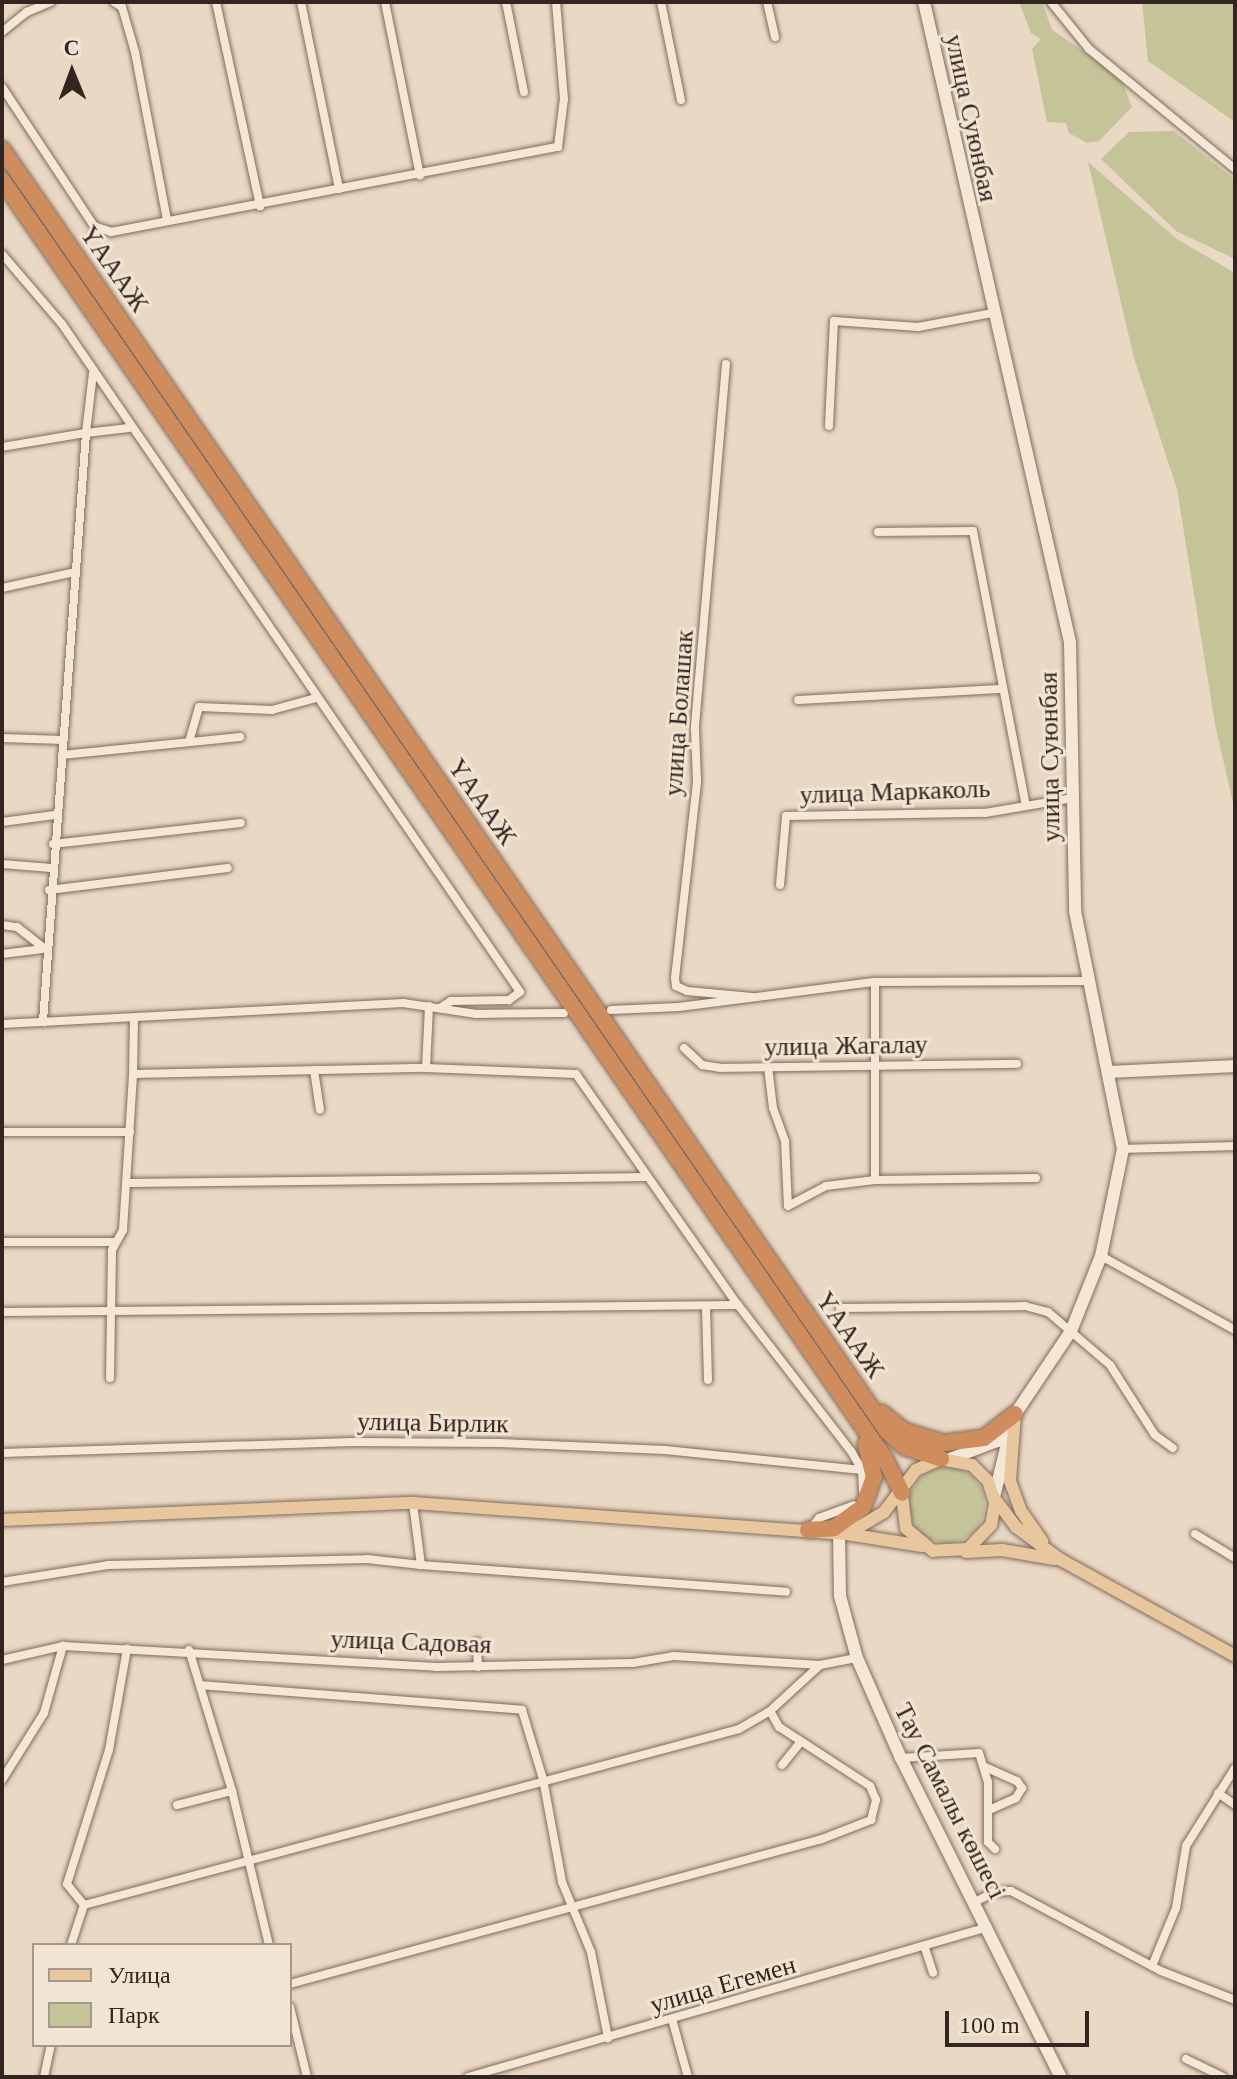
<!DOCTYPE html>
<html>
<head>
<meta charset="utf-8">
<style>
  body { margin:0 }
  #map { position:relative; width:1237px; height:2079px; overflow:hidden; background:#e9d8c4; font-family:"Times New Roman",serif }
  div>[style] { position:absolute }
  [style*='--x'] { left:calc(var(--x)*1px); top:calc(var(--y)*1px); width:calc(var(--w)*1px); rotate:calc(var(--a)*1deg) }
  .green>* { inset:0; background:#c5c499 }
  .round { border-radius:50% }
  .roads { filter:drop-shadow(0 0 2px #816b5c) drop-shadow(0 0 2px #816b5c) }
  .street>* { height:8px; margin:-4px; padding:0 4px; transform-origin:4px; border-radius:4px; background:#f5e7d6 }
  .secondary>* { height:12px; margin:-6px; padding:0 6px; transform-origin:6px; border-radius:6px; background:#f5e7d6 }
  .primary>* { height:12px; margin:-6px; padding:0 6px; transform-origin:6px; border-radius:6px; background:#e8c79f }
  .highway>* { height:16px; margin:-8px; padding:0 8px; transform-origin:8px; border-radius:8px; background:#cf8d5d }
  span { translate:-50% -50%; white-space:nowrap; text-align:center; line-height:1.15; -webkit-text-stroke:6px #f1e4d2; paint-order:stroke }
  .street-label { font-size:26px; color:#33251f }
  .frame { position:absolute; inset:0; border:4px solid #33251f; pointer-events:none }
  .legend { position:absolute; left:32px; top:1943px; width:260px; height:104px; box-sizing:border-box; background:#f1e4d2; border:2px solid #a5988a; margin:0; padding:10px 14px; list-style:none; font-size:24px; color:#33251f }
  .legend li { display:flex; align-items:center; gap:16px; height:40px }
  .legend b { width:40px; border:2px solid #a5988a }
  .north { position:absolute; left:32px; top:32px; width:80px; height:80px; -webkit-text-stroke:6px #f1e4d2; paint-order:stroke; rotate:359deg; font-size:22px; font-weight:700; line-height:32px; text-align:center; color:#33251f }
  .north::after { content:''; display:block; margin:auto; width:28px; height:36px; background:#33251f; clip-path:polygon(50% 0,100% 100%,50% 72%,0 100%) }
  .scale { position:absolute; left:945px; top:2011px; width:144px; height:36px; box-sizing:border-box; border:4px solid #33251f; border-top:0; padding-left:10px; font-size:24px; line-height:28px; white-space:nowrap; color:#33251f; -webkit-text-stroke:6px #f1e4d2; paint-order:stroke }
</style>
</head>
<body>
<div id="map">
  <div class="green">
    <i style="clip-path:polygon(1019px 2px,1042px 2px,1052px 30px,1120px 76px,1132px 107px,1099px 141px,1087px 143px,1069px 133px,1066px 123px,1047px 122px,1032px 49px,1041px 39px,1031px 33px)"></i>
    <i style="clip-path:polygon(1142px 2px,1235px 2px,1235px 122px,1148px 61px)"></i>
    <i style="clip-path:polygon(1174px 131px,1235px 180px,1235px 259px,1176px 231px,1101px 159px,1129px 132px)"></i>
    <i style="clip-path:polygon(1088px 162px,1177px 239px,1235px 273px,1235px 812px,1215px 724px,1177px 489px,1134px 358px)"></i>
    <i class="round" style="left:909px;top:1467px;width:76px;height:76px"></i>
  </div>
  <div class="roads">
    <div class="street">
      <i style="--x:114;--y:2;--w:9;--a:32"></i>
      <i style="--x:122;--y:7;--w:47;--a:73.9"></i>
      <i style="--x:135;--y:52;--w:171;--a:79.2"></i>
      <i style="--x:216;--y:2;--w:209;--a:77.8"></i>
      <i style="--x:301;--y:2;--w:191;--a:78.5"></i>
      <i style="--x:385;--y:2;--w:177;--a:78.6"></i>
      <i style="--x:506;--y:2;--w:92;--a:78.7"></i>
      <i style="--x:661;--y:2;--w:100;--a:78.5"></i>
      <i style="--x:767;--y:2;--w:36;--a:77"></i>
      <i style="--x:1051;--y:2;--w:60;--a:51"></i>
      <i style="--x:1089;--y:49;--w:189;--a:39.4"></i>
      <i style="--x:2;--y:32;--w:32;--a:-39"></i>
      <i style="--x:27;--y:12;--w:26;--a:-23"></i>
      <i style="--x:2;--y:87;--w:167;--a:56.5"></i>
      <i style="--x:94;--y:226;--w:18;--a:19"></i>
      <i style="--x:111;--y:232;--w:455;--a:-10.8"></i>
      <i style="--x:558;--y:147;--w:48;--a:-82.9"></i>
      <i style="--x:564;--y:99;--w:97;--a:-94.7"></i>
      <i style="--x:2;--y:254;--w:92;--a:49.4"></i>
      <i style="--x:62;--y:324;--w:810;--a:55.56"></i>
      <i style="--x:520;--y:992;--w:14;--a:144"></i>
      <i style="--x:509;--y:1000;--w:58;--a:179"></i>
      <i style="--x:451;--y:1001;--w:13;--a:148"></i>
      <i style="--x:726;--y:364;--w:366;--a:94.9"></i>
      <i style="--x:695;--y:729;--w:53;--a:87.8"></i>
      <i style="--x:697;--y:782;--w:197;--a:96.4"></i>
      <i style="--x:675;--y:978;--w:8;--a:83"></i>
      <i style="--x:676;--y:986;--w:12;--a:24"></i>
      <i style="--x:687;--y:991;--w:65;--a:5.3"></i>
      <i style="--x:93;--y:373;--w:60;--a:96.7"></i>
      <i style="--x:86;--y:433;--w:43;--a:-6.6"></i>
      <i style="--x:829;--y:426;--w:105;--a:-87.3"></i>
      <i style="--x:834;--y:321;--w:84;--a:4.1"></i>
      <i style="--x:918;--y:327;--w:75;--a:-10.7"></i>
      <i style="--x:2;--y:447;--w:85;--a:-9.5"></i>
      <i style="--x:86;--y:433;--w:591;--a:94.18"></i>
      <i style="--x:878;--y:532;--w:95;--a:-0.6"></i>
      <i style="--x:973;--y:531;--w:276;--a:79.1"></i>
      <i style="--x:2;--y:588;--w:75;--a:-12.4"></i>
      <i style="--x:798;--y:700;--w:202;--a:-3.1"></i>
      <i style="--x:2;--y:738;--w:61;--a:1.9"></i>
      <i style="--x:189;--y:742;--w:36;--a:-74"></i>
      <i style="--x:199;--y:707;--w:73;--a:2.4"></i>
      <i style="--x:272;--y:710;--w:46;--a:-15.3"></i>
      <i style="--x:62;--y:755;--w:179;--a:-5.8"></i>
      <i style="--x:2;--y:822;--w:53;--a:-7.5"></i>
      <i style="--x:53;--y:844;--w:189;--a:-6.4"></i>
      <i style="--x:2;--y:864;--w:49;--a:4.7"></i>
      <i style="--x:780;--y:885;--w:69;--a:-85"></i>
      <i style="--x:786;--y:816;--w:199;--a:-0.9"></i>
      <i style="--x:985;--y:813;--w:89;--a:-9.7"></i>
      <i style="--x:49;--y:890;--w:180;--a:-7"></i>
      <i style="--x:2;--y:925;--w:15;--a:8"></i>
      <i style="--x:17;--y:927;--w:36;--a:38"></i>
      <i style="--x:2;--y:954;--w:39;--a:-7"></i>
      <i style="--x:611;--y:1010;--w:68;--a:-2.5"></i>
      <i style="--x:679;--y:1007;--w:198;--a:-7.3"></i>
      <i style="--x:875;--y:982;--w:213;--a:-0.3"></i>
      <i style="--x:134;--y:1018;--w:56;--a:91"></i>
      <i style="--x:133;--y:1074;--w:293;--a:-1.2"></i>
      <i style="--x:426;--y:1068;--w:150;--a:2.3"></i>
      <i style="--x:576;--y:1074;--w:282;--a:55"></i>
      <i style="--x:738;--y:1305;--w:185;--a:52.3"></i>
      <i style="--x:851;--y:1451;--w:22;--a:60"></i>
      <i style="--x:862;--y:1470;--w:21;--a:87"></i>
      <i style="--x:2;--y:1024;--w:402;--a:-3"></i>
      <i style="--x:403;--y:1003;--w:74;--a:8.6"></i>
      <i style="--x:476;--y:1014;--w:88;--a:-0.7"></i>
      <i style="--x:684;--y:1048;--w:25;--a:43"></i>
      <i style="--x:702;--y:1065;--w:18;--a:9"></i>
      <i style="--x:720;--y:1068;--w:297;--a:-0.8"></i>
      <i style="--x:768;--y:1067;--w:41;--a:83"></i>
      <i style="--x:773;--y:1108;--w:35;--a:70"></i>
      <i style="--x:785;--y:1141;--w:65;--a:87.4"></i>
      <i style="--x:788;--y:1206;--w:43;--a:-27.8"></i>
      <i style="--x:826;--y:1186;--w:49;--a:-7"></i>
      <i style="--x:875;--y:1180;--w:161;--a:-0.7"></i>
      <i style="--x:426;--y:1068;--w:62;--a:-87.2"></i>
      <i style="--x:314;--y:1070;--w:40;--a:81.5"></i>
      <i style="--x:2;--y:1132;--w:128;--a:0"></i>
      <i style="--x:1123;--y:1149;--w:112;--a:-1.5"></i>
      <i style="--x:875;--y:1180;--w:198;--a:-90"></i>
      <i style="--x:127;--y:1183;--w:519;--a:-0.66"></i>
      <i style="--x:2;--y:1242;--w:112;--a:0"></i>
      <i style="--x:1101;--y:1256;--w:153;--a:28.9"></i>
      <i style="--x:706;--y:1308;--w:72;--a:88.4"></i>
      <i style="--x:840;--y:1308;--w:185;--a:-0.6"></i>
      <i style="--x:1025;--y:1306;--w:24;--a:15"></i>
      <i style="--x:1048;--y:1312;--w:82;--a:40.5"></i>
      <i style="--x:1110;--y:1365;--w:83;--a:57.3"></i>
      <i style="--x:1155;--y:1435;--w:22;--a:36"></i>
      <i style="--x:2;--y:1312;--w:736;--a:-0.54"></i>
      <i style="--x:110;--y:1378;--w:128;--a:-89.1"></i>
      <i style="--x:112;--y:1250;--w:23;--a:-61"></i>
      <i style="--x:123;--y:1230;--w:156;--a:-86.3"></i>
      <i style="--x:2;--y:1453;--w:350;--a:-1.8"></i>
      <i style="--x:352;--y:1442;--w:148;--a:0.4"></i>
      <i style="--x:500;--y:1443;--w:165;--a:2.4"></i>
      <i style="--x:665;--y:1450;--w:198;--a:5.8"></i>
      <i style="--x:811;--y:1528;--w:13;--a:-51"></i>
      <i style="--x:819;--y:1518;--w:37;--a:-20"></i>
      <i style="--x:1195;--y:1534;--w:47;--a:31"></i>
      <i style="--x:421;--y:1565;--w:366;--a:4.2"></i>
      <i style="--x:2;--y:1582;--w:107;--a:-9.1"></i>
      <i style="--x:108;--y:1565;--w:259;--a:-1.3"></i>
      <i style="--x:367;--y:1559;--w:54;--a:6.3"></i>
      <i style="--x:421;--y:1565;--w:63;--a:-97.4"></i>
      <i style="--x:477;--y:1642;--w:25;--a:88"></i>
      <i style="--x:189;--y:1650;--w:147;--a:73"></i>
      <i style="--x:232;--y:1791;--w:158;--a:76.5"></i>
      <i style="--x:2;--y:1660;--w:63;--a:-12.9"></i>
      <i style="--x:63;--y:1646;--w:374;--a:3.2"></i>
      <i style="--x:436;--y:1667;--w:197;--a:-1.2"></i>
      <i style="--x:633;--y:1663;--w:42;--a:-9.7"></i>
      <i style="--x:674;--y:1656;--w:146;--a:3.5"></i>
      <i style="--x:200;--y:1685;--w:323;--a:4.4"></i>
      <i style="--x:522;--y:1710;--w:72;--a:73.1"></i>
      <i style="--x:543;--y:1779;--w:105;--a:79.5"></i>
      <i style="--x:562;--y:1882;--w:76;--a:67.5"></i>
      <i style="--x:591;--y:1952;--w:88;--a:78.8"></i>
      <i style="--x:901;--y:1758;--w:78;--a:-3.7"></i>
      <i style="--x:979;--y:1753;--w:30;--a:73"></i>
      <i style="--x:988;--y:1782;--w:60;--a:90"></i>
      <i style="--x:988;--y:1842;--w:10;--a:45"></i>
      <i style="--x:782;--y:1765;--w:28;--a:-51"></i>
      <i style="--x:985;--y:1767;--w:35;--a:24"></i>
      <i style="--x:1017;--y:1781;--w:9;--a:54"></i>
      <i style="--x:1022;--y:1788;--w:12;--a:121"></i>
      <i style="--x:1016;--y:1798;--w:27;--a:156"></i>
      <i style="--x:2;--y:1780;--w:79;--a:-57.9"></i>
      <i style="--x:44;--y:1713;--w:70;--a:-74.2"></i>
      <i style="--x:1218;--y:1793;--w:21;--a:35"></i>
      <i style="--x:177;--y:1805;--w:57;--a:-14.3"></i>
      <i style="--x:977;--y:1901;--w:19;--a:-28"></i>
      <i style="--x:994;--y:1892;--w:17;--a:-3"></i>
      <i style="--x:1011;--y:1891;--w:170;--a:28.1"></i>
      <i style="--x:1161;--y:1971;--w:79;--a:21.4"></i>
      <i style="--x:84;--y:1905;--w:678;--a:-15.04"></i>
      <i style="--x:739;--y:1729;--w:36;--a:-30"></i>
      <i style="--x:770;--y:1711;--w:68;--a:-42.6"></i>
      <i style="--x:820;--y:1665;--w:38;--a:-11"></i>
      <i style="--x:84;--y:1905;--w:27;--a:-129"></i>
      <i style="--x:67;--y:1884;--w:140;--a:-72.6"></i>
      <i style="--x:109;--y:1750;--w:103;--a:-79.9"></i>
      <i style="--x:71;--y:1945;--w:42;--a:-72"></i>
      <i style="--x:925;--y:1948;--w:26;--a:72"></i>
      <i style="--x:1152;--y:1966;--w:63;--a:-67.5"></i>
      <i style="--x:1176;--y:1908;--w:63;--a:-80.8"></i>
      <i style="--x:1186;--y:1846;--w:92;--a:-57.9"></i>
      <i style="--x:290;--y:1984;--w:551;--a:-15.25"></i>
      <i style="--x:822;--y:1839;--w:53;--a:-21.2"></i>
      <i style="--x:871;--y:1820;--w:21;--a:-76"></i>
      <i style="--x:876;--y:1800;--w:15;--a:-113"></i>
      <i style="--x:870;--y:1786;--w:108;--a:-147"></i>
      <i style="--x:779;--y:1727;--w:18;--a:-119"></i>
      <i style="--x:290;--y:2007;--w:72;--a:76.3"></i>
      <i style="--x:672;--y:2019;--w:60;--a:74.6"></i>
      <i style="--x:1186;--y:2059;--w:41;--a:25.9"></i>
      <i style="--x:44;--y:2077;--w:33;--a:-78"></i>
      <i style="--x:468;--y:2077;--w:541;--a:-16.09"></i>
    </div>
    <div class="secondary">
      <i style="--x:924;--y:2;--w:656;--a:77.15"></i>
      <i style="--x:1070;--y:642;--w:269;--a:88.9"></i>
      <i style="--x:1075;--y:911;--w:243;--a:78.6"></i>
      <i style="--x:1123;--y:1149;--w:109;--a:101.6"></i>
      <i style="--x:1101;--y:1256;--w:81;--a:111.8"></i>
      <i style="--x:1071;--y:1331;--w:133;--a:123.9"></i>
      <i style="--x:997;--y:1441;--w:50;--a:159"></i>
      <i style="--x:1109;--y:1072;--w:126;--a:-2.7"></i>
      <i style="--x:994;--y:1497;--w:72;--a:-76.3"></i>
      <i style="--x:839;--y:1534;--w:62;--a:89.1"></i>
      <i style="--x:840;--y:1596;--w:64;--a:74.7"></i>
      <i style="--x:857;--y:1658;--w:109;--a:66.3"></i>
      <i style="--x:901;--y:1758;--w:357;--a:63.4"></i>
    </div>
    <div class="primary">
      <i style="--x:1015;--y:1414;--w:67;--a:94.3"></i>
      <i style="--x:1010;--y:1481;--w:32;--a:70"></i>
      <i style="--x:1021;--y:1511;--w:37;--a:55"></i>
      <i style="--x:995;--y:1499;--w:35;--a:53"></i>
      <i style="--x:1016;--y:1527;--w:56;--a:36.3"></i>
      <i style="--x:1061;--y:1560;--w:199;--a:28.9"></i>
      <i style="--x:2;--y:1520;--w:411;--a:-2.4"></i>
      <i style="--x:413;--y:1503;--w:435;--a:4.1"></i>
      <i style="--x:847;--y:1534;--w:76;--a:9.1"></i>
      <i style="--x:847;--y:1534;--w:43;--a:-30.7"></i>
      <i style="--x:884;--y:1512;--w:53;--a:-52.7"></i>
      <i style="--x:916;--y:1470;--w:27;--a:-24"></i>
      <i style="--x:941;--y:1459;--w:32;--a:11"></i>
      <i style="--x:972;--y:1465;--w:23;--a:45"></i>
      <i style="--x:988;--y:1481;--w:23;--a:72"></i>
      <i style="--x:995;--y:1503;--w:22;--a:100"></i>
      <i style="--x:991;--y:1525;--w:33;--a:134"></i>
      <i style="--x:968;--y:1549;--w:35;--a:177"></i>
      <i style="--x:933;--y:1551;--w:35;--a:-140"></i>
      <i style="--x:906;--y:1528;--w:35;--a:-97"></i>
      <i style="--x:966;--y:1552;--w:36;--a:-3"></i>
      <i style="--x:1002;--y:1550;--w:53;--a:9.8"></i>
    </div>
    <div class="highway">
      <i style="--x:2;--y:149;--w:1558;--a:55.38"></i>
      <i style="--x:887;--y:1431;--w:24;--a:42"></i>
      <i style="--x:905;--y:1447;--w:38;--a:18"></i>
      <i style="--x:2;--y:180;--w:1552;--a:55.37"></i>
      <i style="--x:884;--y:1457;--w:40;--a:63.4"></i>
      <i style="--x:882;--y:1413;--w:28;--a:39"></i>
      <i style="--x:904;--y:1431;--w:42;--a:16.7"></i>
      <i style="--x:944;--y:1443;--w:40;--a:-7.1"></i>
      <i style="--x:984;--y:1438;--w:39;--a:-38"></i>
      <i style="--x:808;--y:1530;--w:26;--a:-4"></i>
      <i style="--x:834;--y:1528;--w:36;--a:-36"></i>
      <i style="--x:863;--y:1507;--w:32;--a:-70"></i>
      <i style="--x:874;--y:1477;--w:34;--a:-104"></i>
    </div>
  </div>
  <div class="street-label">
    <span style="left:971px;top:118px;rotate:78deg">улица Суюнбая</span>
    <span style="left:114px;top:269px;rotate:55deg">ҮАААЖ</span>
    <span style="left:679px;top:713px;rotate:-86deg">улица Болашак</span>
    <span style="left:1050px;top:757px;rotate:-91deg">улица Суюнбая</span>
    <span style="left:895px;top:792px;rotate:-2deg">улица Маркаколь</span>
    <span style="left:482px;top:802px;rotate:55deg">ҮАААЖ</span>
    <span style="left:846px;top:1046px;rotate:-1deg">улица Жагалау</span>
    <span style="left:850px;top:1335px;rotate:55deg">ҮАААЖ</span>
    <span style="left:433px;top:1423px;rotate:1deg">улица Бирлик</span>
    <span style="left:411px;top:1642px;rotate:2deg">улица Садовая</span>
    <span style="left:950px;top:1801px;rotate:63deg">Тау Самалы көшесі</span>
    <span style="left:723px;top:1985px;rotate:-16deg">улица Егемен</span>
  </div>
  <div class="frame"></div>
  <ul class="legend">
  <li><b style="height:10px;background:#e8c79f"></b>Улица</li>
  <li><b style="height:22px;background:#c5c499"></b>Парк</li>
  </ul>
  <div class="north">С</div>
  <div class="scale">100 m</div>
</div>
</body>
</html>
